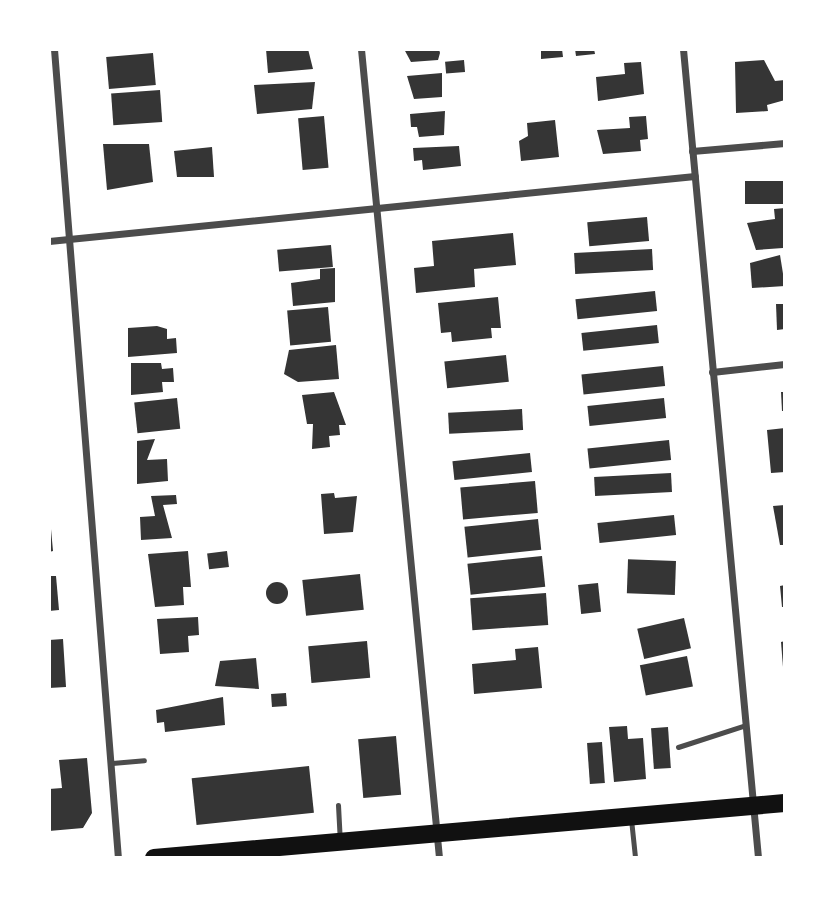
<!DOCTYPE html>
<html>
<head>
<meta charset="utf-8">
<style>
  body { margin:0 }
  #map { position:relative; width:834px; height:907px; overflow:hidden; background:#fff; font-family:Karla,sans-serif }
  div>[style] { position:absolute }
  [style*='--x'] { left:calc(var(--x)*1px); top:calc(var(--y)*1px); width:calc(var(--w)*1px); rotate:calc(var(--a)*1deg) }
  .building>* { inset:0; background:#353535; transform-origin:0 0 }
  .round { border-radius:50% }
  .service>* { height:5px; margin:-2.5px; padding:0 2.5px; transform-origin:2.5px; border-radius:2.5px; background:#4c4c4c }
  .minor>* { height:7px; margin:-3.5px; padding:0 3.5px; transform-origin:3.5px; border-radius:3.5px; background:#4c4c4c }
  .primary>* { height:18px; margin:-9px; padding:0 9px; transform-origin:9px; border-radius:9px; background:#111 }
  span { translate:-50% -50%; white-space:nowrap; text-align:center; line-height:1.15; -webkit-text-stroke:7px #fff; paint-order:stroke }
  .frame { position:absolute; inset:0; border:51px solid #fff; pointer-events:none }
</style>
</head>
<body>
<div id="map">
  <div class="building">
    <i style="clip-path:polygon(266px 49px,308px 49px,313px 69px,268px 73px)"></i>
    <i style="clip-path:polygon(404px 49px,439px 49px,440px 53px,438px 60px,411px 62px)"></i>
    <i style="clip-path:polygon(541px 49px,562px 49px,563px 57px,541px 59px)"></i>
    <i style="clip-path:polygon(575px 49px,594px 49px,595px 54px,576px 56px)"></i>
    <i style="left:153px;top:53px;width:32px;height:47px;rotate:85deg"></i>
    <i style="left:464px;top:60px;width:12px;height:19px;rotate:85deg"></i>
    <i style="clip-path:polygon(764px 60px,775px 81px,785px 80px,785px 100px,767px 105px,768px 111px,736px 113px,735px 62px)"></i>
    <i style="clip-path:polygon(641px 62px,644px 94px,598px 101px,596px 77px,625px 74px,624px 63px)"></i>
    <i style="clip-path:polygon(442px 73px,442px 97px,414px 99px,407px 76px)"></i>
    <i style="clip-path:polygon(315px 82px,312px 109px,257px 114px,254px 85px)"></i>
    <i style="left:160px;top:90px;width:32px;height:49px;rotate:86deg"></i>
    <i style="clip-path:polygon(445px 111px,444px 135px,419px 137px,417px 127px,411px 127px,410px 114px)"></i>
    <i style="left:324px;top:116px;width:52px;height:26px;rotate:85deg"></i>
    <i style="clip-path:polygon(646px 116px,648px 139px,640px 140px,641px 151px,603px 154px,597px 130px,630px 128px,629px 117px)"></i>
    <i style="clip-path:polygon(555px 120px,559px 157px,521px 161px,519px 141px,528px 136px,527px 123px)"></i>
    <i style="clip-path:polygon(103px 144px,149px 144px,153px 182px,107px 190px)"></i>
    <i style="clip-path:polygon(459px 146px,461px 166px,423px 170px,422px 160px,414px 161px,413px 148px)"></i>
    <i style="clip-path:polygon(212px 147px,214px 177px,177px 177px,174px 151px)"></i>
    <i style="left:785px;top:181px;width:23px;height:40px;rotate:90deg"></i>
    <i style="clip-path:polygon(785px 208px,783px 248px,756px 250px,747px 223px,775px 219px,774px 209px)"></i>
    <i style="left:647px;top:217px;width:24px;height:60px;rotate:85deg"></i>
    <i style="clip-path:polygon(513px 233px,516px 265px,474px 269px,475px 287px,416px 293px,414px 268px,434px 266px,432px 241px)"></i>
    <i style="left:331px;top:245px;width:22px;height:54px;rotate:85deg"></i>
    <i style="left:652px;top:249px;width:21px;height:78px;rotate:87deg"></i>
    <i style="clip-path:polygon(780px 255px,785px 286px,752px 288px,750px 263px)"></i>
    <i style="clip-path:polygon(335px 268px,335px 302px,293px 306px,291px 283px,320px 279px,320px 269px)"></i>
    <i style="left:655px;top:291px;width:20px;height:80px;rotate:84deg"></i>
    <i style="clip-path:polygon(498px 297px,501px 328px,491px 328px,492px 338px,452px 342px,451px 332px,441px 333px,438px 303px)"></i>
    <i style="clip-path:polygon(776px 304px,785px 304px,785px 329px,777px 330px)"></i>
    <i style="left:328px;top:307px;width:35px;height:41px;rotate:85deg"></i>
    <i style="left:657px;top:325px;width:18px;height:76px;rotate:84deg"></i>
    <i style="clip-path:polygon(157px 326px,167px 329px,167px 339px,176px 338px,177px 353px,128px 357px,128px 328px)"></i>
    <i style="clip-path:polygon(336px 345px,339px 379px,298px 382px,284px 374px,289px 350px)"></i>
    <i style="left:506px;top:355px;width:27px;height:62px;rotate:84deg"></i>
    <i style="clip-path:polygon(131px 363px,161px 363px,162px 369px,173px 368px,174px 382px,162px 382px,163px 392px,131px 395px)"></i>
    <i style="left:663px;top:366px;width:20px;height:82px;rotate:84deg"></i>
    <i style="clip-path:polygon(334px 392px,346px 425px,339px 425px,340px 435px,329px 436px,330px 447px,312px 449px,313px 424px,307px 424px,302px 395px)"></i>
    <i style="clip-path:polygon(781px 392px,785px 392px,785px 411px,782px 411px)"></i>
    <i style="left:177px;top:398px;width:31px;height:43px;rotate:84deg"></i>
    <i style="left:664px;top:398px;width:20px;height:77px;rotate:84deg"></i>
    <i style="left:522px;top:409px;width:21px;height:74px;rotate:87deg"></i>
    <i style="clip-path:polygon(785px 428px,785px 472px,771px 473px,767px 430px)"></i>
    <i style="clip-path:polygon(155px 439px,147px 460px,167px 459px,168px 481px,137px 484px,137px 441px)"></i>
    <i style="left:669px;top:440px;width:20px;height:82px;rotate:84deg"></i>
    <i style="left:530px;top:453px;width:19px;height:78px;rotate:84deg"></i>
    <i style="left:671px;top:473px;width:19px;height:77px;rotate:87deg"></i>
    <i style="left:535px;top:481px;width:32px;height:75px;rotate:85deg"></i>
    <i style="clip-path:polygon(334px 493px,335px 498px,357px 496px,353px 532px,324px 534px,321px 494px)"></i>
    <i style="clip-path:polygon(176px 495px,177px 504px,163px 505px,172px 538px,141px 540px,140px 517px,155px 516px,151px 496px)"></i>
    <i style="clip-path:polygon(785px 505px,785px 545px,780px 545px,773px 506px)"></i>
    <i style="left:674px;top:515px;width:20px;height:77px;rotate:84deg"></i>
    <i style="left:538px;top:519px;width:31px;height:74px;rotate:84deg"></i>
    <i style="clip-path:polygon(49px 529px,51px 529px,53px 551px,49px 552px)"></i>
    <i style="clip-path:polygon(188px 551px,191px 587px,183px 587px,184px 605px,155px 607px,148px 554px)"></i>
    <i style="left:227px;top:551px;width:16px;height:20px;rotate:83deg"></i>
    <i style="left:542px;top:556px;width:31px;height:75px;rotate:84deg"></i>
    <i style="left:676px;top:561px;width:34px;height:48px;rotate:92deg"></i>
    <i style="left:360px;top:574px;width:36px;height:58px;rotate:84deg"></i>
    <i style="clip-path:polygon(49px 576px,56px 576px,59px 610px,49px 611px)"></i>
    <i class="round" style="left:266px;top:582px;width:22px;height:22px"></i>
    <i style="left:598px;top:583px;width:29px;height:20px;rotate:84deg"></i>
    <i style="clip-path:polygon(785px 585px,785px 607px,782px 607px,780px 586px)"></i>
    <i style="left:546px;top:593px;width:32px;height:76px;rotate:86deg"></i>
    <i style="clip-path:polygon(198px 617px,199px 635px,188px 636px,189px 652px,160px 654px,157px 619px)"></i>
    <i style="left:684px;top:618px;width:31px;height:48px;rotate:77deg"></i>
    <i style="clip-path:polygon(63px 639px,66px 687px,49px 688px,49px 640px)"></i>
    <i style="left:367px;top:641px;width:37px;height:59px;rotate:85deg"></i>
    <i style="clip-path:polygon(785px 641px,785px 667px,783px 667px,781px 642px)"></i>
    <i style="clip-path:polygon(538px 647px,542px 688px,474px 694px,472px 664px,516px 660px,515px 649px)"></i>
    <i style="left:687px;top:656px;width:31px;height:48px;rotate:79deg"></i>
    <i style="clip-path:polygon(256px 658px,259px 689px,215px 686px,220px 661px)"></i>
    <i style="left:286px;top:693px;width:13px;height:15px;rotate:86deg"></i>
    <i style="clip-path:polygon(223px 697px,225px 725px,165px 732px,164px 722px,157px 723px,156px 710px)"></i>
    <i style="clip-path:polygon(627px 726px,628px 739px,643px 738px,646px 779px,614px 782px,609px 727px)"></i>
    <i style="left:668px;top:727px;width:41px;height:17px;rotate:86deg"></i>
    <i style="left:396px;top:736px;width:59px;height:38px;rotate:85deg"></i>
    <i style="left:602px;top:742px;width:41px;height:15px;rotate:86deg"></i>
    <i style="clip-path:polygon(87px 758px,92px 813px,83px 828px,49px 831px,49px 789px,62px 788px,59px 760px)"></i>
    <i style="left:309px;top:766px;width:47px;height:118px;rotate:84deg"></i>
  </div>
  <div class="service">
    <i style="--x:678;--y:747;--w:71;--a:-17.9"></i>
    <i style="--x:112;--y:763;--w:32;--a:-5"></i>
    <i style="--x:338;--y:805;--w:34;--a:87"></i>
    <i style="--x:631;--y:819;--w:39;--a:84"></i>
  </div>
  <div class="minor">
    <i style="--x:54;--y:49;--w:812;--a:85.48"></i>
    <i style="--x:361;--y:49;--w:813;--a:84.49"></i>
    <i style="--x:683;--y:49;--w:812;--a:84.7"></i>
    <i style="--x:692;--y:151;--w:93;--a:-4.9"></i>
    <i style="--x:49;--y:241;--w:649;--a:-5.75"></i>
    <i style="--x:712;--y:372;--w:73;--a:-6.3"></i>
  </div>
  <div class="primary">
    <i style="--x:154;--y:858;--w:633;--a:-4.98"></i>
  </div>
  <div class="frame"></div>
</div>
</body>
</html>
